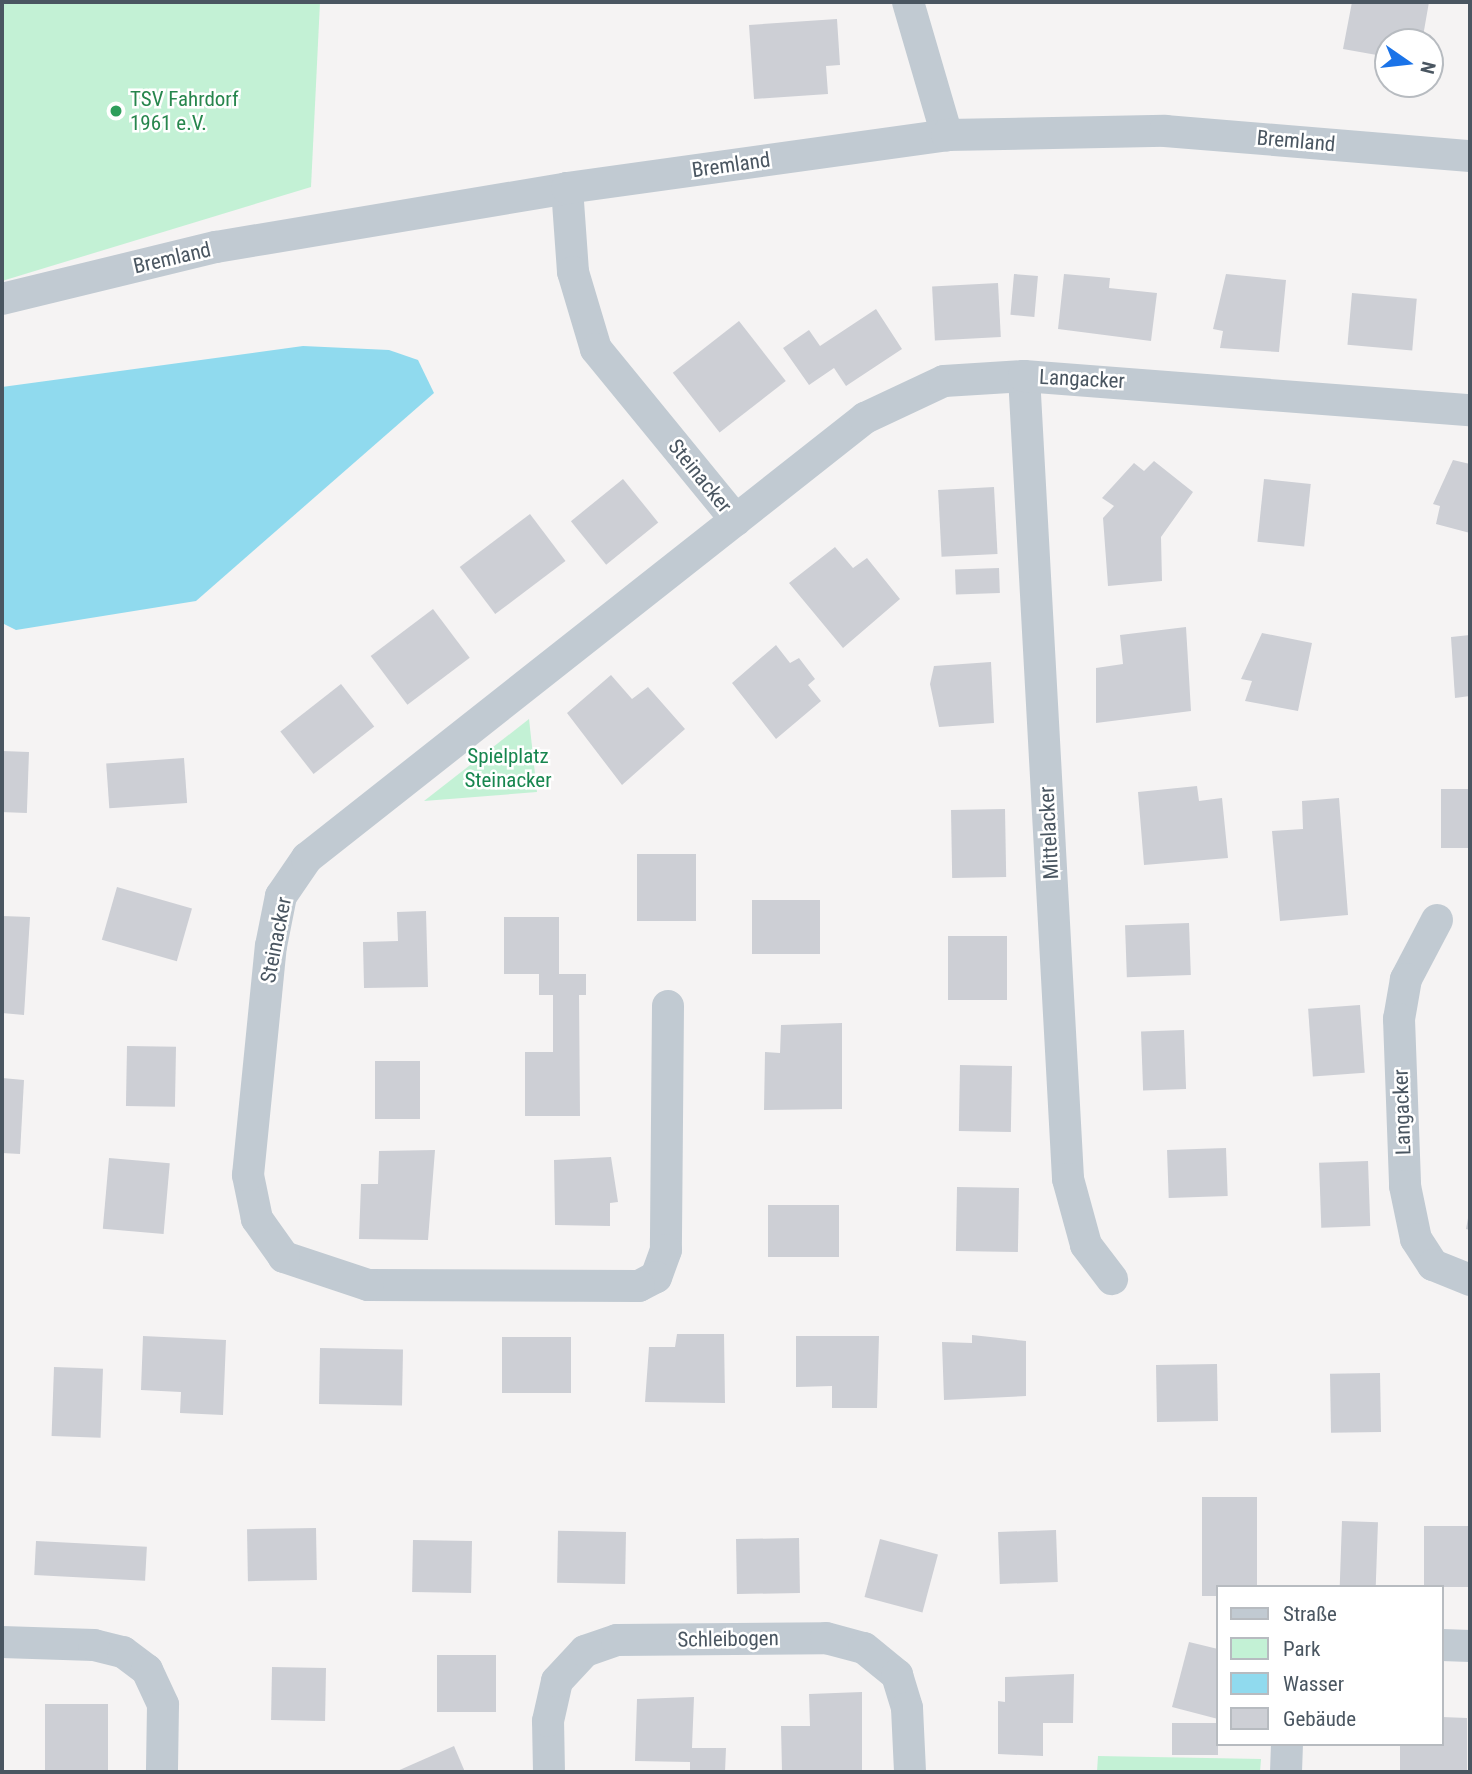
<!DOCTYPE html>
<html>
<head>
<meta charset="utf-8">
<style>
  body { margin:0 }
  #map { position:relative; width:1472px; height:1774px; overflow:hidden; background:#f5f3f3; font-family:"Roboto Condensed",sans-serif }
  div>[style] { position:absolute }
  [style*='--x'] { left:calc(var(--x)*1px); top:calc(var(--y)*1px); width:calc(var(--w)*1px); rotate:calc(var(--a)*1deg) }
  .green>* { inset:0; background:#c3f1d5 }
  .water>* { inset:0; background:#90daee }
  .building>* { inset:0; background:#cdcfd5; transform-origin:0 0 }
  .street>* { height:32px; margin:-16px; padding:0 16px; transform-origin:16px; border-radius:16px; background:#c1cad2 }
  .dots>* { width:19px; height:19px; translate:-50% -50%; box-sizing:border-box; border:4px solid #fff; border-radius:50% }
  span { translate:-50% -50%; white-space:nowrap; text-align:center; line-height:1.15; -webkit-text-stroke:5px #fff; paint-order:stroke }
  .leisure-label { font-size:21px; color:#27864d }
  .left { translate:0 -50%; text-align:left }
  .street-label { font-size:21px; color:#4a5661 }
  .park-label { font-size:21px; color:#17864f }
  .frame { position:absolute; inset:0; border:4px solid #4a5661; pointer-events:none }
  .legend { position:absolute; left:1216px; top:1585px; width:228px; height:161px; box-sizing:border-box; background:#fff; border:2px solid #b7bbc0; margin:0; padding:9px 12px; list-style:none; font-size:21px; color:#4a5661 }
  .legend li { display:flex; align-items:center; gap:14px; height:35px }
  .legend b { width:35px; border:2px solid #b7bbc0 }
  .north { position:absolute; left:1374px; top:28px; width:70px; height:70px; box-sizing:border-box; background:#fff; border:2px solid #b7bbc0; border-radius:50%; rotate:104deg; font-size:19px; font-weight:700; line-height:28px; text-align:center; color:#4a5661 }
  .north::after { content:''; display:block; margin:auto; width:24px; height:32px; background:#1a73e8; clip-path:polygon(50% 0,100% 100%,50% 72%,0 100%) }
</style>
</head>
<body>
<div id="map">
  <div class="green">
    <i style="clip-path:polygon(2px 2px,320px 2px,311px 187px,2px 281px)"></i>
    <i style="clip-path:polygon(529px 719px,537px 792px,424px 801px)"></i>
    <i style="clip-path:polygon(1098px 1756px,1261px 1759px,1260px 1772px,1097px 1772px)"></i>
  </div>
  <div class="water">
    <i style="clip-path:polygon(303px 346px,389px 350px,418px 360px,434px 393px,196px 601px,16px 630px,2px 623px,2px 387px)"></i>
  </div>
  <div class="building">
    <i style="clip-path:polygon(1352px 2px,1429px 2px,1422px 42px,1388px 42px,1388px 57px,1343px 49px)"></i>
    <i style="clip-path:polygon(837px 19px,840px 65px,826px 66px,828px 94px,754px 99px,749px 25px)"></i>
    <i style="left:1014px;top:274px;width:24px;height:41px;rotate:5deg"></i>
    <i style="clip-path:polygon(1064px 274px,1110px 278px,1109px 288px,1157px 293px,1151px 341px,1058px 329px)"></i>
    <i style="clip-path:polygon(1226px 274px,1286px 280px,1279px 352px,1220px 348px,1223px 331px,1213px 329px)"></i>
    <i style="left:998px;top:283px;width:54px;height:66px;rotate:87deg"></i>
    <i style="left:1352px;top:293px;width:65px;height:52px;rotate:5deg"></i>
    <i style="clip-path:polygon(876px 309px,902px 349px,846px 386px,834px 368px,809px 385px,783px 348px,809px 330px,820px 346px)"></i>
    <i style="left:739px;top:321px;width:76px;height:84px;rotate:52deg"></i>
    <i style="clip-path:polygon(1453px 460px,1470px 464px,1470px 533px,1436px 524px,1440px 506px,1433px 504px)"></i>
    <i style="clip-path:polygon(1154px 461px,1193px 492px,1161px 537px,1162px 581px,1108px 586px,1103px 518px,1114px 506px,1102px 498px,1134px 463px,1144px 471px)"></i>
    <i style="left:623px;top:479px;width:56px;height:67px;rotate:51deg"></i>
    <i style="left:1264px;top:479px;width:47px;height:63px;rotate:6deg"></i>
    <i style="left:994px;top:487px;width:67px;height:56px;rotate:87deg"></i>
    <i style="left:530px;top:514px;width:59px;height:88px;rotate:53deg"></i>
    <i style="clip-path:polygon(835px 547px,853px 568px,867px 558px,900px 599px,843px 648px,789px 583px)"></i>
    <i style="left:999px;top:568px;width:25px;height:44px;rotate:88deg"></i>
    <i style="left:433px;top:609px;width:61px;height:78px;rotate:53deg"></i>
    <i style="clip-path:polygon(1186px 627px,1191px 711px,1096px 723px,1096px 668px,1123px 664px,1120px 635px)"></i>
    <i style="clip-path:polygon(1262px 633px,1312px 643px,1298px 711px,1245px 701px,1252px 681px,1241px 679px)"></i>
    <i style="clip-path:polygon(1470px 635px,1470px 696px,1455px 698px,1451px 637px)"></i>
    <i style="clip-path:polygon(776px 645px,790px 663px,799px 658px,815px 679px,808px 685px,821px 701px,776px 739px,732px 683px)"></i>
    <i style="clip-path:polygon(991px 662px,994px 723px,939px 727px,930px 684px,934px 666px)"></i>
    <i style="clip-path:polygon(611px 675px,632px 699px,648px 687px,685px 729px,622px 785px,567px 713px)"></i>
    <i style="left:341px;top:684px;width:54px;height:77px;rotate:52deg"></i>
    <i style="left:2px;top:751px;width:27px;height:61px;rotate:2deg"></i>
    <i style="left:184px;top:758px;width:45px;height:78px;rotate:86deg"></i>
    <i style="clip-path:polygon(1197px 786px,1199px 801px,1222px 798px,1228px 858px,1144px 865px,1138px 792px)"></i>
    <i style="left:1441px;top:789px;width:29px;height:59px"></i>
    <i style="clip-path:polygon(1339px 798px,1348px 915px,1280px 921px,1272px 831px,1303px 829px,1302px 801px)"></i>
    <i style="left:1005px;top:809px;width:68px;height:54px;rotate:89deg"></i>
    <i style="left:637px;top:854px;width:59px;height:67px"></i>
    <i style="left:117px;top:887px;width:78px;height:55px;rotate:16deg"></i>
    <i style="left:820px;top:900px;width:54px;height:68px;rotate:90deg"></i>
    <i style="clip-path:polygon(426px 911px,428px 987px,364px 988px,363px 942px,398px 941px,397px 912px)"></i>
    <i style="clip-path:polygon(2px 916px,30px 917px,24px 1015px,2px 1013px)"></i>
    <i style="clip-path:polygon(504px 917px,559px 917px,559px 974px,586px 974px,586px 995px,579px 995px,580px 1116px,525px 1116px,525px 1052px,553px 1052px,553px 995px,539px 995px,539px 974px,504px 974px)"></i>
    <i style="left:1189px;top:923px;width:52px;height:64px;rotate:88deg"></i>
    <i style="left:1007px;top:936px;width:64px;height:59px;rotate:90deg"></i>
    <i style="left:1360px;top:1005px;width:68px;height:52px;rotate:86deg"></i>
    <i style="clip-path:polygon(842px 1023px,842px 1109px,764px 1110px,765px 1052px,780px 1053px,781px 1025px)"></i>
    <i style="left:1184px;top:1030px;width:59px;height:43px;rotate:88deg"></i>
    <i style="left:127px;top:1046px;width:49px;height:60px;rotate:1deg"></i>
    <i style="left:375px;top:1061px;width:45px;height:58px"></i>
    <i style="left:960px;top:1065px;width:52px;height:66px;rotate:1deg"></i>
    <i style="clip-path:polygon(2px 1078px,24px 1080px,20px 1154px,2px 1153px)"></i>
    <i style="left:1226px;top:1148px;width:48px;height:59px;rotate:88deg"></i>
    <i style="clip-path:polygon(435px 1150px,428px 1240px,359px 1239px,361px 1184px,378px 1184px,379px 1151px)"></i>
    <i style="clip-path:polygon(611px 1157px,618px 1202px,610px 1203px,610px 1226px,555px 1225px,554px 1160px)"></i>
    <i style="left:109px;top:1158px;width:61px;height:71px;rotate:5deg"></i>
    <i style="left:1368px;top:1161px;width:65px;height:49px;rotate:88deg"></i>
    <i style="left:1019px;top:1188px;width:64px;height:62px;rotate:91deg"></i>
    <i style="left:768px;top:1205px;width:71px;height:52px"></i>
    <i style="clip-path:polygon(1469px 1213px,1470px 1213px,1470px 1230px,1466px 1229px)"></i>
    <i style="clip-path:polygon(677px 1334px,724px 1334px,725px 1403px,645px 1402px,649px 1347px,675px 1347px)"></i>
    <i style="clip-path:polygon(972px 1335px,1026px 1341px,1026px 1396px,944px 1400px,942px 1342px,972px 1343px)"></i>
    <i style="clip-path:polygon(143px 1336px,226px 1340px,223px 1415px,180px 1413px,181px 1392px,141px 1390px)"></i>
    <i style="clip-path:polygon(796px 1336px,879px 1336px,877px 1408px,832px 1408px,832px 1386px,796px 1387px)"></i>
    <i style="left:502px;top:1337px;width:69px;height:56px"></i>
    <i style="left:320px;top:1348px;width:83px;height:56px;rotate:1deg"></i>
    <i style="left:1217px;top:1364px;width:57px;height:61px;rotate:89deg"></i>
    <i style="left:54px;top:1367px;width:49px;height:69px;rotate:2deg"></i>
    <i style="left:1380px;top:1373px;width:59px;height:50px;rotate:89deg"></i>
    <i style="clip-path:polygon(1202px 1497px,1257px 1497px,1257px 1587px,1218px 1587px,1218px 1596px,1202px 1596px)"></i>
    <i style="left:1342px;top:1521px;width:36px;height:66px;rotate:2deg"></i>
    <i style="left:1424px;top:1526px;width:46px;height:61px"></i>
    <i style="left:316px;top:1528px;width:52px;height:69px;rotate:89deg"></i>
    <i style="left:1056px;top:1530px;width:52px;height:58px;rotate:88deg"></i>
    <i style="left:626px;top:1532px;width:52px;height:68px;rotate:91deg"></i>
    <i style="left:799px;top:1538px;width:55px;height:63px;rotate:89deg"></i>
    <i style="left:880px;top:1539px;width:60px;height:60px;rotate:15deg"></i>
    <i style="left:413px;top:1540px;width:59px;height:52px;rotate:1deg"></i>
    <i style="left:36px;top:1541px;width:111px;height:34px;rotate:3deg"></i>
    <i style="clip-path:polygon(1189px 1642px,1218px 1649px,1218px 1719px,1172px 1707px)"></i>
    <i style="left:437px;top:1655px;width:59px;height:57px"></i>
    <i style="left:272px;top:1667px;width:54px;height:53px;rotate:1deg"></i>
    <i style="clip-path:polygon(1074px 1674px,1073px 1723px,1043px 1723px,1043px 1756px,998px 1754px,998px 1701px,1005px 1702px,1005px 1677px)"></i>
    <i style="clip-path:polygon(862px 1692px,862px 1772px,782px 1772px,781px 1726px,810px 1726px,809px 1694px)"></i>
    <i style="clip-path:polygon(694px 1697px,692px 1748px,726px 1748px,725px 1772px,690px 1772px,690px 1762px,635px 1761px,637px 1699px)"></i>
    <i style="left:45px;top:1704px;width:63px;height:68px"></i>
    <i style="clip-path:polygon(1442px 1717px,1467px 1718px,1467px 1771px,1400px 1770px,1400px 1744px,1442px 1744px)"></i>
    <i style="left:1172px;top:1723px;width:46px;height:32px"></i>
    <i style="clip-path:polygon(454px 1746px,465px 1772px,395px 1772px)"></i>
  </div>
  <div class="street">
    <i style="--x:908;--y:2;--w:139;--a:73.7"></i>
    <i style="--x:567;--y:188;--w:84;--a:85.9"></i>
    <i style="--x:573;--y:272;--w:80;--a:73.4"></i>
    <i style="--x:596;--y:349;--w:221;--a:50.7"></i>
    <i style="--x:2;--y:299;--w:220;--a:-13.7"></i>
    <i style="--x:216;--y:247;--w:356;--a:-9.5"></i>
    <i style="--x:567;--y:188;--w:384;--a:-7.9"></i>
    <i style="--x:947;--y:135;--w:218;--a:-1.1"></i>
    <i style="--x:1165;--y:131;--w:306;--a:4.7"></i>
    <i style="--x:1024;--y:376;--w:804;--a:86.86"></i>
    <i style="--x:1068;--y:1179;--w:68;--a:74.7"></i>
    <i style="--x:1086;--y:1245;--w:43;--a:52.6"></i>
    <i style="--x:1437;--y:920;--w:67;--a:117.7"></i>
    <i style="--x:1406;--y:979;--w:41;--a:99.9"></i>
    <i style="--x:1399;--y:1019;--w:167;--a:87.9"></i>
    <i style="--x:1405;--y:1186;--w:54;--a:78.3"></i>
    <i style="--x:1416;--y:1239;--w:31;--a:57"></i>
    <i style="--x:1433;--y:1265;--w:40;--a:22"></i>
    <i style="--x:668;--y:1006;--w:244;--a:90.5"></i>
    <i style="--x:666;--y:1250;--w:29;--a:110"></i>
    <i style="--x:656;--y:1277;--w:19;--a:152"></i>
    <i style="--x:639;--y:1286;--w:271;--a:-179.8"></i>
    <i style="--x:368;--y:1285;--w:89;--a:-161.6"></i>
    <i style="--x:284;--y:1257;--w:47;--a:-125.4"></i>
    <i style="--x:257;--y:1219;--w:45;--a:-101.6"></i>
    <i style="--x:248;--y:1175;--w:230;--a:-84.3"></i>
    <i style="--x:271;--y:946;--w:51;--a:-78.7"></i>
    <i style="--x:281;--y:896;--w:46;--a:-55.6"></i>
    <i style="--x:307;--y:858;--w:711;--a:-38.26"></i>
    <i style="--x:865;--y:418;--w:87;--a:-25.1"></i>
    <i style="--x:944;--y:381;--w:80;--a:-3.6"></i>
    <i style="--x:1024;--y:376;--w:447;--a:4.4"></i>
    <i style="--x:2;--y:1642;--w:92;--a:1.9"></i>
    <i style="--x:94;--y:1645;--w:30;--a:14"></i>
    <i style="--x:123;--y:1652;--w:30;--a:37"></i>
    <i style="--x:147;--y:1670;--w:38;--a:65"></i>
    <i style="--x:163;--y:1705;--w:67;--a:90.9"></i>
    <i style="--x:1442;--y:1645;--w:28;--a:2"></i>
    <i style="--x:549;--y:1772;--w:51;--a:-91.1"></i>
    <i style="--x:548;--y:1721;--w:41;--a:-77.3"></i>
    <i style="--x:557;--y:1681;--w:41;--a:-47"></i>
    <i style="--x:585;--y:1651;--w:34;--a:-19"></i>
    <i style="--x:617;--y:1640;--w:209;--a:-0.5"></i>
    <i style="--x:826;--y:1638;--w:39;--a:15"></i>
    <i style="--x:864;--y:1648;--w:43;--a:39.3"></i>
    <i style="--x:897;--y:1675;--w:34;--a:73"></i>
    <i style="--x:907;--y:1708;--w:64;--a:87.3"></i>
    <i style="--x:1286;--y:1772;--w:28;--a:-88"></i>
  </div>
  <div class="dots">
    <i style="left:116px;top:111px;background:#2e9e5b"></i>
  </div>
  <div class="leisure-label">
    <span class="left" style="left:130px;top:111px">TSV Fahrdorf<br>1961 e.V.</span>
  </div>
  <div class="street-label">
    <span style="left:1296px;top:141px;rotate:5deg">Bremland</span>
    <span style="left:731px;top:165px;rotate:-8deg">Bremland</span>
    <span style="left:172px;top:258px;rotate:-13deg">Bremland</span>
    <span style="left:1082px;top:379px;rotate:3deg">Langacker</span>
    <span style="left:700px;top:476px;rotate:51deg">Steinacker</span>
    <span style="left:1049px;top:833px;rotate:-93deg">Mittelacker</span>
    <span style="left:276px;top:940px;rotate:-79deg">Steinacker</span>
    <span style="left:1402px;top:1112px;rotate:-92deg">Langacker</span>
    <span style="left:728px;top:1639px;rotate:-1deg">Schleibogen</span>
  </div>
  <div class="park-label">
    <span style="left:508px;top:768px">Spielplatz<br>Steinacker</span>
  </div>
  <div class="frame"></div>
  <ul class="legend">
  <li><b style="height:9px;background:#c1cad2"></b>Straße</li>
  <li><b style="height:19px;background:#c3f1d5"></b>Park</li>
  <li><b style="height:19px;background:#90daee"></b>Wasser</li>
  <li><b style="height:19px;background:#cdcfd5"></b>Gebäude</li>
  </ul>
  <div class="north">N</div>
</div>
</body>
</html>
